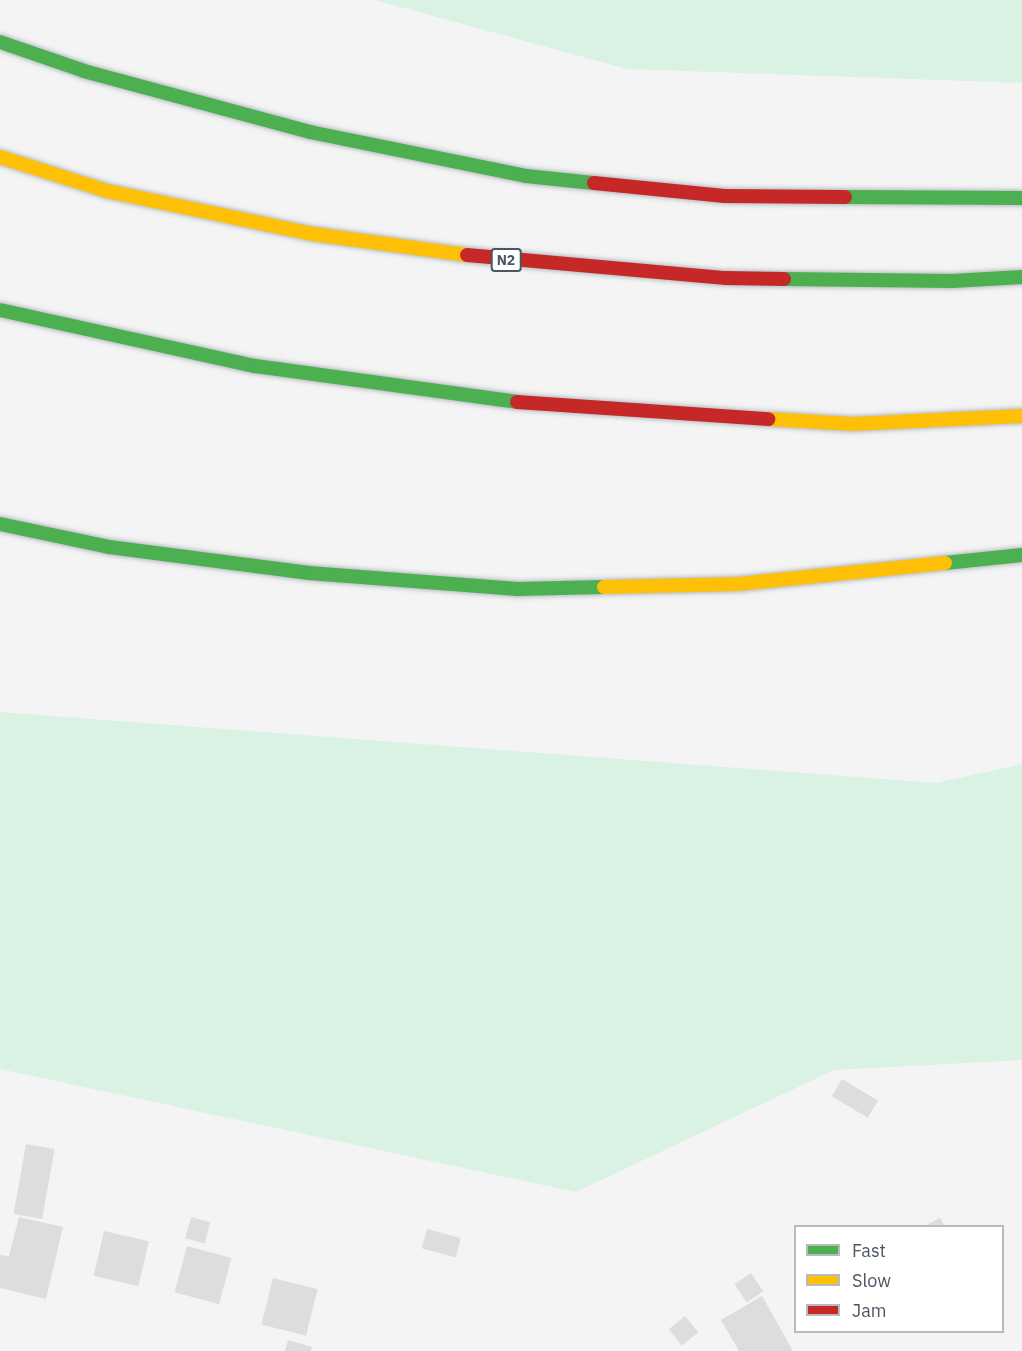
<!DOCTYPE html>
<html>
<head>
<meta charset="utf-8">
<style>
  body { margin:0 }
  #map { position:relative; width:1022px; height:1351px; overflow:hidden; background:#f4f4f4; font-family:"IBM Plex Sans",sans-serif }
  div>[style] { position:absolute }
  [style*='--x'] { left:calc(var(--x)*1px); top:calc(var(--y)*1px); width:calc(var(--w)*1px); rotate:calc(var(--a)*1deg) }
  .green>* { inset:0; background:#d9f2e3 }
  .building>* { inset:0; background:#ddddde; transform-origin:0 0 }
  .roads { filter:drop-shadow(0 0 2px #b9bec3) drop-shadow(0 0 2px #b9bec3) }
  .fast>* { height:14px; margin:-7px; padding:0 7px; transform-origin:7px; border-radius:7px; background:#4caf50 }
  .slow>* { height:14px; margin:-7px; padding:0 7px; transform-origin:7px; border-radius:7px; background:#ffc107 }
  .jam>* { height:14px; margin:-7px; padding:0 7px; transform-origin:7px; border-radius:7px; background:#c62828 }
  span { translate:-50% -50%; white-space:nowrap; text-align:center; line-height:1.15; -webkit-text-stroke:4.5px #fff; paint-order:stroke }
  .shield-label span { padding:2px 4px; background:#fff; border:2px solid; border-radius:4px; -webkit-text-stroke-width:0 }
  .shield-label { font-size:14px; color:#4a5661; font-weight:700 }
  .legend { position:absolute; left:794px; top:1225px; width:210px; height:108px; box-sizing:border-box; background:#fff; border:2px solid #b7bbc0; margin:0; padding:8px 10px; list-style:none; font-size:18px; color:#4a5661 }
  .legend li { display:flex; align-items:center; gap:12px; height:30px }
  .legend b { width:30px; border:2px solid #b7bbc0 }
</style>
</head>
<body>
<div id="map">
  <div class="green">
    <i style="clip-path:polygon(375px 0,1022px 0,1022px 83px,627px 69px)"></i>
    <i style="clip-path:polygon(0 712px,936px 783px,1022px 764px,1022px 1060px,834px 1070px,576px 1192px,0 1069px)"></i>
  </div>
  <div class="building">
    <i style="left:842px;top:1079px;width:42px;height:20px;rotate:31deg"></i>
    <i style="left:26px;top:1144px;width:29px;height:71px;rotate:10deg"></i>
    <i style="clip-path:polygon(19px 1217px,63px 1227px,46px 1299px,0 1288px,0 1255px,9px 1256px)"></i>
    <i style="left:191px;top:1217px;width:20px;height:22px;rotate:15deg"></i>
    <i style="clip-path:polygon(940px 1218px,945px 1226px,925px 1226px)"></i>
    <i style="left:427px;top:1229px;width:35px;height:20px;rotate:15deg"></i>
    <i style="left:104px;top:1231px;width:46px;height:46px;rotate:13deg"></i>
    <i style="left:187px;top:1246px;width:46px;height:48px;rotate:15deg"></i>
    <i style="left:751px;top:1273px;width:22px;height:20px;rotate:56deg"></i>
    <i style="left:273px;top:1278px;width:46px;height:48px;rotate:14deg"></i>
    <i style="clip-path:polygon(762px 1296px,793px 1351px,739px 1351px,721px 1320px)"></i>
    <i style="left:685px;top:1316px;width:21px;height:21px;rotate:51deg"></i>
    <i style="clip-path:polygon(288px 1340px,312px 1347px,311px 1351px,285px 1351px)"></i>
  </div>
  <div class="roads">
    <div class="fast">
      <i style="--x:0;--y:42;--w:89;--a:19"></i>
      <i style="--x:84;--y:71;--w:234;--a:15.1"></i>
      <i style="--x:310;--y:132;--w:220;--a:11.5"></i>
      <i style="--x:526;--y:176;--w:68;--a:5.9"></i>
      <i style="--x:845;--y:197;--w:177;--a:0.3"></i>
      <i style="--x:784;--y:279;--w:168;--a:0.7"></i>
      <i style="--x:952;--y:281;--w:70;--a:-3.3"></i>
      <i style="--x:0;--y:310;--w:261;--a:12.4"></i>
      <i style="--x:255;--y:366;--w:264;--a:7.8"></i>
      <i style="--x:0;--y:524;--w:111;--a:11.9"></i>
      <i style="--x:109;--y:547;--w:202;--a:7.4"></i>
      <i style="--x:309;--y:573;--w:209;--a:4.4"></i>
      <i style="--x:517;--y:589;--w:87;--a:-1.3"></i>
      <i style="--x:945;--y:563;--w:77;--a:-5.9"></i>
    </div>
    <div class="slow">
      <i style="--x:0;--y:157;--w:112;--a:17.6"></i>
      <i style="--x:107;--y:191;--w:210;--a:11.8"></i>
      <i style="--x:313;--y:234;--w:155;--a:7.8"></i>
      <i style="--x:768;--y:419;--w:84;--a:3.4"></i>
      <i style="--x:852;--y:424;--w:170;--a:-2.7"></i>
      <i style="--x:604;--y:587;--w:134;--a:-1.3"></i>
      <i style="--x:738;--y:584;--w:208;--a:-5.8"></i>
    </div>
    <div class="jam">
      <i style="--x:594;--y:183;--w:131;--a:5.7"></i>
      <i style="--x:724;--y:196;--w:121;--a:0.5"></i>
      <i style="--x:467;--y:255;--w:260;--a:5.1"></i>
      <i style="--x:726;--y:278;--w:58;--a:1"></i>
      <i style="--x:517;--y:402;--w:252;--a:3.9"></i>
    </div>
  </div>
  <div class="shield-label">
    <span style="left:506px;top:260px">N2</span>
  </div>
  <ul class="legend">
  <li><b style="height:8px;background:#4caf50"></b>Fast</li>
  <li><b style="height:8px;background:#ffc107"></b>Slow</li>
  <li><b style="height:8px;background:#c62828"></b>Jam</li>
  </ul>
</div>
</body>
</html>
